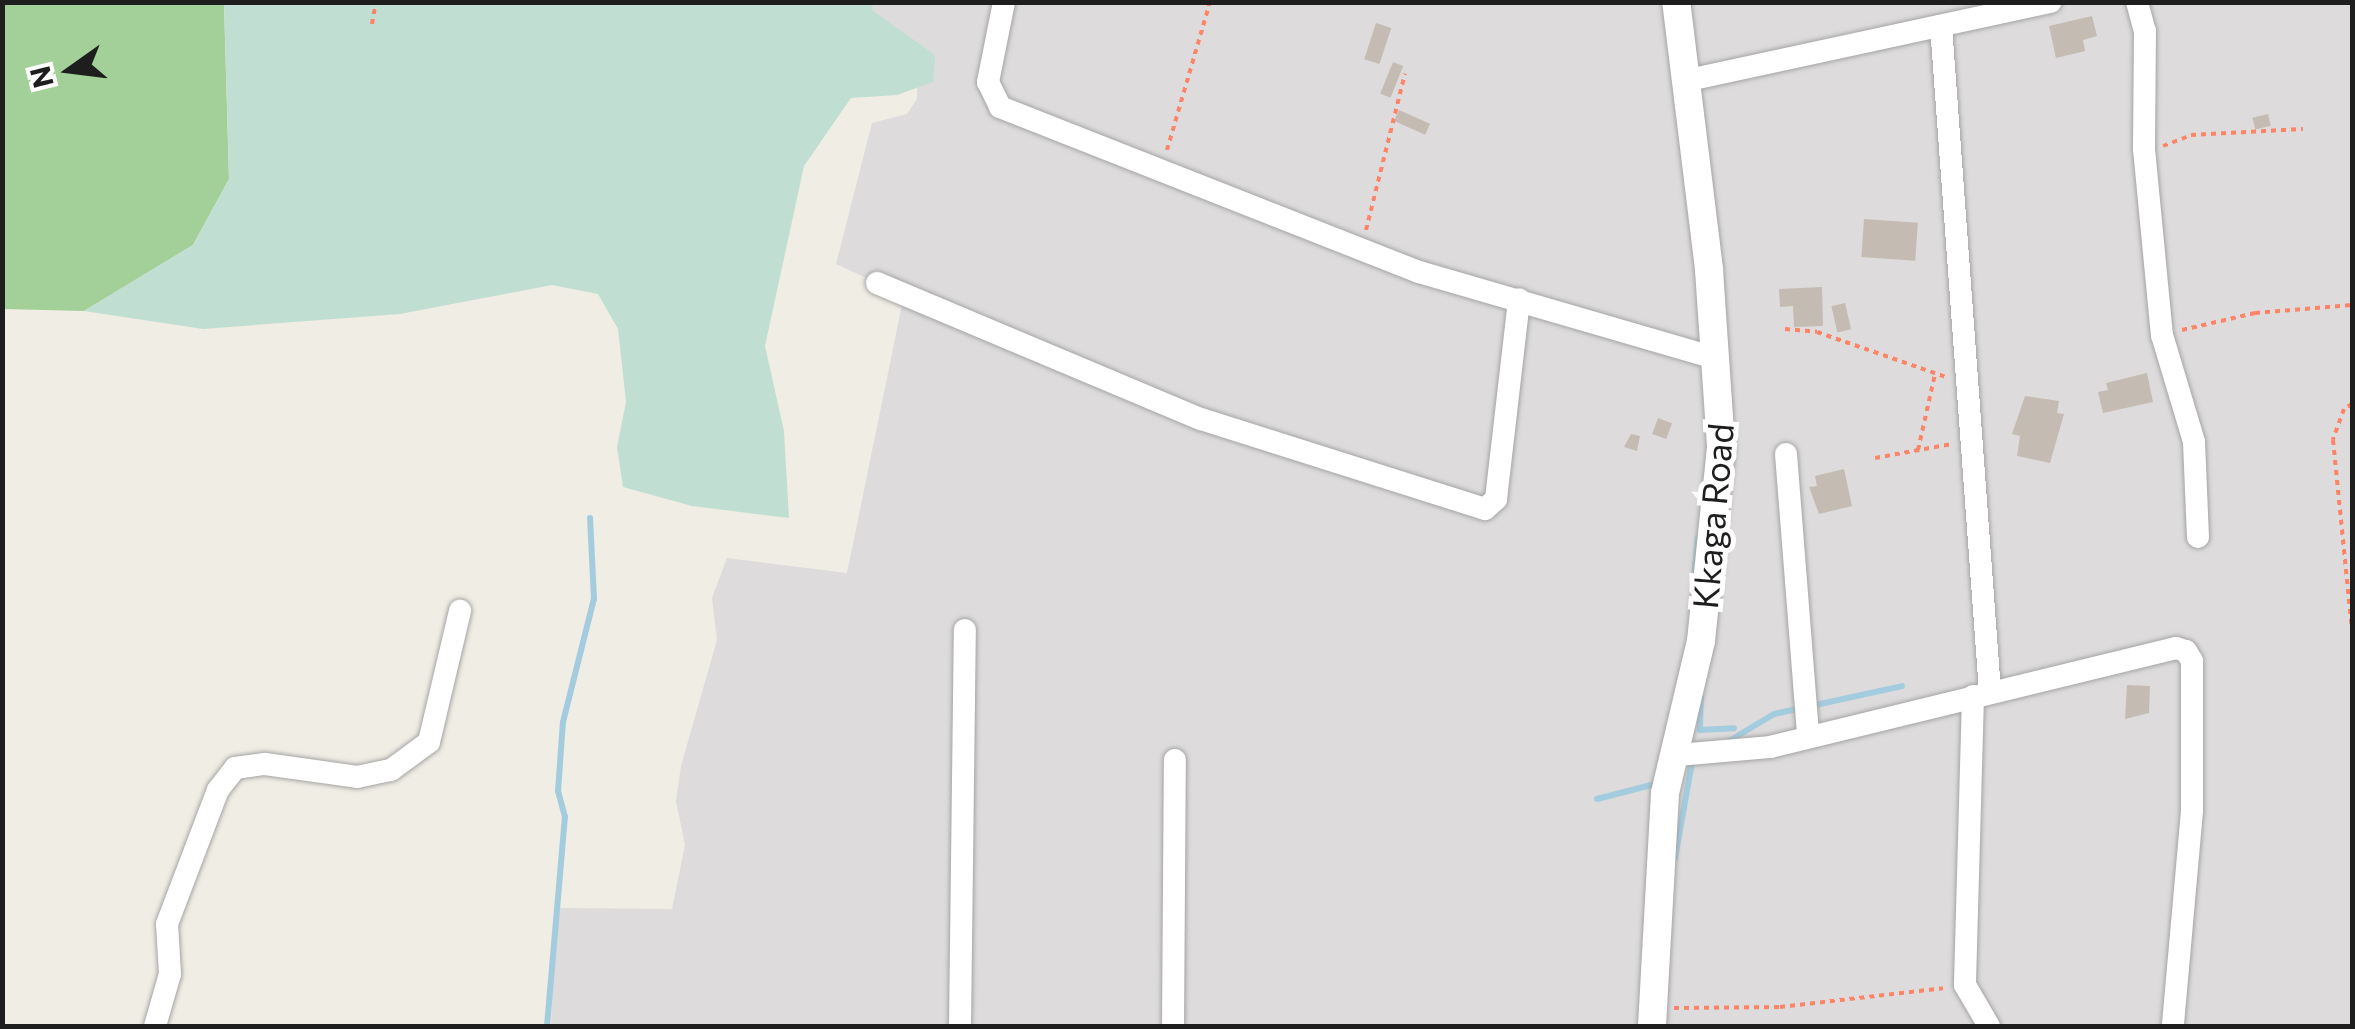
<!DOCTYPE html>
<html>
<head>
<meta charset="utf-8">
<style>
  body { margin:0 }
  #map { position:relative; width:2355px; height:1029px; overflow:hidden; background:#f0ede4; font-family:Commissioner,sans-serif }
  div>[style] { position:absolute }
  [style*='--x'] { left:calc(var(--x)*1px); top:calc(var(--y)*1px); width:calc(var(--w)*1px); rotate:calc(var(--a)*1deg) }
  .residential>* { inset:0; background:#dddbdb }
  .forest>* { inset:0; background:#a3d098 }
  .wetland>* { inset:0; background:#c1ded3 }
  .stream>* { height:6px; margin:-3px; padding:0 3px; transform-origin:3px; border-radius:3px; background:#a3ccdf }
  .building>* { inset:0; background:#c4bcb3; transform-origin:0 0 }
  .path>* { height:4px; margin-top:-2px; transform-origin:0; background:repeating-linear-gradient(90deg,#fe8467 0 5px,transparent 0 10px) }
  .roads { filter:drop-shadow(0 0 2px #a5a5a5) drop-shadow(0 0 2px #a5a5a5) }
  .minor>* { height:22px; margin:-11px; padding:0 11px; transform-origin:11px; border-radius:11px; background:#fff }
  .tertiary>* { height:28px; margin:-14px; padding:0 14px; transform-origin:14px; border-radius:14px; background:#fff }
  span { translate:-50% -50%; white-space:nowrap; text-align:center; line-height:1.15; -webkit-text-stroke:10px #fff; paint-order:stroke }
  .street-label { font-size:35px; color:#1e1e1e }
  .frame { position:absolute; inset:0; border:5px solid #1e1e1e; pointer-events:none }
  .north { position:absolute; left:20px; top:20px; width:100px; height:100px; -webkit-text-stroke:8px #fff; paint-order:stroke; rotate:256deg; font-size:28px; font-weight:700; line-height:40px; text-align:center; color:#1e1e1e }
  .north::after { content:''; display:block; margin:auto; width:35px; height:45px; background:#1e1e1e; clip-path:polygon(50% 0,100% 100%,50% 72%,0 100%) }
</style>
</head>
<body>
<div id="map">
  <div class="residential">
    <i style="clip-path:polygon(835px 3px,2352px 3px,2352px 1026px,551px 1026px,556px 908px,672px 909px,685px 845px,676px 801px,681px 766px,717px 640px,712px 598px,727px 558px,847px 573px,904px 295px,836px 264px,872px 123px,907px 114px,917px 99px,917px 79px)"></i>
  </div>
  <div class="forest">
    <i style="clip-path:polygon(3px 3px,224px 3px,229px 179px,193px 245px,84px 311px,3px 309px)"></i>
  </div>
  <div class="wetland">
    <i style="clip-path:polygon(224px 3px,873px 3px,872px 10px,935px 55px,933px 82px,897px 95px,851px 98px,804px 166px,765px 346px,784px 431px,789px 518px,692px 506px,623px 487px,617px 447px,626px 402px,618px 329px,598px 294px,552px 285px,400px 314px,203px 329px,84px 311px,193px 245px,229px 179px)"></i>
  </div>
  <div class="stream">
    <i style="--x:1695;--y:570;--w:32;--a:-85"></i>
    <i style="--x:1701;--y:697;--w:33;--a:92"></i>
    <i style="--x:1700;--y:730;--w:34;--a:-3"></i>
    <i style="--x:1729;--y:741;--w:52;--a:-31"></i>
    <i style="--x:1774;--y:714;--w:131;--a:-12.3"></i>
    <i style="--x:1597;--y:799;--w:64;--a:-14.5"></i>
    <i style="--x:1675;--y:858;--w:103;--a:-79.9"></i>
    <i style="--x:547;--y:1026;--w:210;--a:-85.1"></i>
    <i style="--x:565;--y:817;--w:27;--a:-105"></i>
    <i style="--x:558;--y:791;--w:69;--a:-85.9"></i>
    <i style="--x:563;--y:722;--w:127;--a:-75.9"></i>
    <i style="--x:594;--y:599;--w:81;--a:-92.8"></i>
  </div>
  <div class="building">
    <i style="clip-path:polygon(2092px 16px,2097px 36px,2083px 40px,2085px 51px,2056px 58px,2049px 26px)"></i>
    <i style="left:1376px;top:23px;width:16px;height:38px;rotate:18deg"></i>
    <i style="left:1393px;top:62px;width:11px;height:34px;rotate:22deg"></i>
    <i style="left:1399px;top:110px;width:34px;height:12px;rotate:24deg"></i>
    <i style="left:2268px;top:114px;width:12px;height:16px;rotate:76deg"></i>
    <i style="left:1864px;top:219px;width:54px;height:38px;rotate:4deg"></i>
    <i style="clip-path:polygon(1822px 287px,1823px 326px,1794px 327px,1793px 306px,1780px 307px,1779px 289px)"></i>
    <i style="left:1845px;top:303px;width:27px;height:14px;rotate:77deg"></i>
    <i style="clip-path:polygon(2147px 373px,2153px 402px,2103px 413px,2098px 392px,2108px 390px,2106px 383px)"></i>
    <i style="clip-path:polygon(2025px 396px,2059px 401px,2057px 413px,2064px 414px,2050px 463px,2017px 456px,2020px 436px,2012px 434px)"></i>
    <i style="left:1658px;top:418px;width:15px;height:17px;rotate:20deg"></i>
    <i style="clip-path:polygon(1631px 434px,1640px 436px,1637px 451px,1624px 447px)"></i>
    <i style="clip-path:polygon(1844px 469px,1852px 506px,1819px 514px,1809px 487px,1817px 486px,1815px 476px)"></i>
    <i style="clip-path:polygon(2127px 685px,2150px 686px,2149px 713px,2125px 719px)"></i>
  </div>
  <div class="path">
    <i style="--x:372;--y:24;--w:22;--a:-80"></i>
    <i style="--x:2163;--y:146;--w:30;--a:-21"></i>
    <i style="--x:2191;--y:135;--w:112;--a:-3.1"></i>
    <i style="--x:1167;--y:150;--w:154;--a:-73.8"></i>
    <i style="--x:1366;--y:230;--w:161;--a:-76"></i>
    <i style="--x:1785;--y:329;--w:32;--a:5"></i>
    <i style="--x:1817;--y:332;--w:137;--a:19.2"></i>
    <i style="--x:2182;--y:330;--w:75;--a:-13.1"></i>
    <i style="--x:2255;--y:313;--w:97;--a:-4.7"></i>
    <i style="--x:2352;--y:404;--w:9;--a:148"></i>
    <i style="--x:2344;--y:409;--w:33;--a:110"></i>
    <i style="--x:2333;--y:440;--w:190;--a:84.3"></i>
    <i style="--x:1918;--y:450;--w:78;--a:-77.4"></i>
    <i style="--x:1875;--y:458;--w:78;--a:-10.3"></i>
    <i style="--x:1674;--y:1008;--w:106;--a:-0.5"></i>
    <i style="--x:1780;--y:1007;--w:164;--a:-6.6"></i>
  </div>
  <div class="roads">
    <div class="minor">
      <i style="--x:1004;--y:2;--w:82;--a:101.3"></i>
      <i style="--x:988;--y:82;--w:28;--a:64"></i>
      <i style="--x:1000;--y:107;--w:450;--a:21.5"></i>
      <i style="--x:1419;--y:272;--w:311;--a:16.2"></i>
      <i style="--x:2137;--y:2;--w:30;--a:75"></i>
      <i style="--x:2145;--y:31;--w:118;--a:90.5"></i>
      <i style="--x:2144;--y:149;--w:187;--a:84.5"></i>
      <i style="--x:2162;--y:335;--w:112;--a:73.3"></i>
      <i style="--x:2194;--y:442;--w:95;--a:87.6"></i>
      <i style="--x:1941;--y:26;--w:668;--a:85.79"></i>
      <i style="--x:1689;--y:80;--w:370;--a:-12.2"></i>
      <i style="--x:877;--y:283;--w:351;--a:22.8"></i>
      <i style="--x:1201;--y:419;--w:298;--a:17.6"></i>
      <i style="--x:1485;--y:509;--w:15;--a:-42"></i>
      <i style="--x:1496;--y:499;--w:201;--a:-83.4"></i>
      <i style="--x:1786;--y:454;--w:283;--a:85.5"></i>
      <i style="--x:1973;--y:696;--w:289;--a:91.6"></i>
      <i style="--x:1965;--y:985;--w:48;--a:59.7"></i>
      <i style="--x:1677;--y:755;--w:93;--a:-4.9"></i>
      <i style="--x:1770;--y:747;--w:418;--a:-13.7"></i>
      <i style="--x:2176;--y:648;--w:10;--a:17"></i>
      <i style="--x:2186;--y:651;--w:12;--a:59"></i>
      <i style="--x:2192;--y:661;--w:150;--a:90"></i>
      <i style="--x:2192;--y:811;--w:216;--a:95.1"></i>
      <i style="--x:155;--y:1026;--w:54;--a:-73.9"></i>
      <i style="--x:170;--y:974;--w:50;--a:-93.4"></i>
      <i style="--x:167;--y:924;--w:143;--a:-69.2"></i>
      <i style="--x:218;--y:790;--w:28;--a:-52"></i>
      <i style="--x:235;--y:768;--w:30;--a:-8"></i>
      <i style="--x:265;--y:764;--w:93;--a:8"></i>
      <i style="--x:357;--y:777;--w:35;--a:-12"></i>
      <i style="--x:391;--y:770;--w:47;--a:-36.4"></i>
      <i style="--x:429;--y:742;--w:135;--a:-76.7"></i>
      <i style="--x:960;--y:1026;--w:396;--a:-89.3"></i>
      <i style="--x:1173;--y:1026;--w:266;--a:-89.6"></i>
    </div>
    <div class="tertiary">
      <i style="--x:1652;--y:1026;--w:233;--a:-86.8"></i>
      <i style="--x:1665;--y:793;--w:156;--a:-76.7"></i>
      <i style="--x:1701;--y:641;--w:196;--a:-84.1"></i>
      <i style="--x:1721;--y:446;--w:177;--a:-93.9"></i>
      <i style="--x:1709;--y:269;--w:269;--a:-97"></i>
    </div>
  </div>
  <div class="street-label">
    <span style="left:1712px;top:516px;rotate:-85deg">Kkaga Road</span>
  </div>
  <div class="frame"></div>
  <div class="north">N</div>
</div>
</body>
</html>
